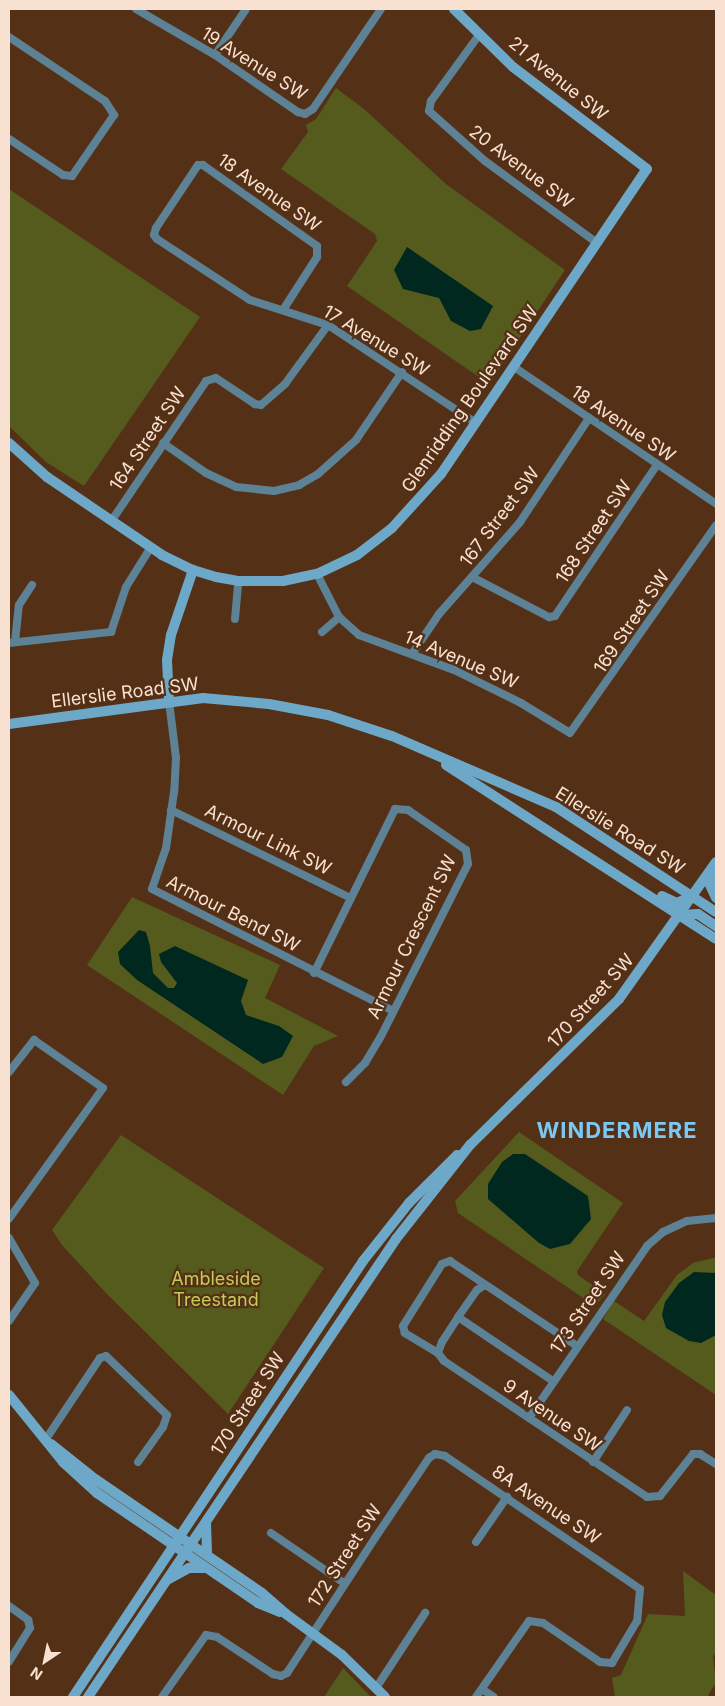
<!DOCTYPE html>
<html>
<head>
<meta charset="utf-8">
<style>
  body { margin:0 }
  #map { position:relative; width:725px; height:1706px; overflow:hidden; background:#543016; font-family:Inter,sans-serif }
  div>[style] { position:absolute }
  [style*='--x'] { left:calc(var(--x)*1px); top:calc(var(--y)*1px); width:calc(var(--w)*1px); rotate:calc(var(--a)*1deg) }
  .green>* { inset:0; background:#555b1d }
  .water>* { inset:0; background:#01281f }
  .street>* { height:8px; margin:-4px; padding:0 4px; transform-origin:4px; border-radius:4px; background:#5d8195 }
  .secondary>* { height:10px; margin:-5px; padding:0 5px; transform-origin:5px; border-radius:5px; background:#6da8c9 }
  span { translate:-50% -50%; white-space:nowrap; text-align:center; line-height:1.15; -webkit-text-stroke:4.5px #543016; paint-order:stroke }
  .street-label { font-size:18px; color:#f9e1d2 }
  .park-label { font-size:18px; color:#c2cd55 }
  .district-label { font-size:22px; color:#7ac9f5; font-weight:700; letter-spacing:1px }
  .frame { position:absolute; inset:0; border:10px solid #f9e1d2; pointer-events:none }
  .north { position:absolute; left:20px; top:1636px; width:50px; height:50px; -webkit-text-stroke:4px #543016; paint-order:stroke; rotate:214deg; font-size:14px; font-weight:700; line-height:20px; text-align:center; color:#f9e1d2 }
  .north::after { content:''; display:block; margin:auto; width:18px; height:22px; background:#f9e1d2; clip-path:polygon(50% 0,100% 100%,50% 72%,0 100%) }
</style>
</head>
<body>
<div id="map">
  <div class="green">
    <i style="clip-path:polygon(336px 88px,364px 109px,446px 184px,565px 270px,489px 384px,347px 286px,377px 241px,375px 234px,281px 169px,308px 132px,306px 125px,316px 119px)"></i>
    <i style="clip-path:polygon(9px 189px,200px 317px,84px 486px,46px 462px,9px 426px)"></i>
    <i style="clip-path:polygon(132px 897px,280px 965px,265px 998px,338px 1036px,314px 1046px,283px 1095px,87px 965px)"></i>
    <i style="clip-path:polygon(519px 1132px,623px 1203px,577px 1271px,578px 1275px,605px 1294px,595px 1306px,458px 1213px,455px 1201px)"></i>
    <i style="clip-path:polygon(121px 1135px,324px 1268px,228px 1414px,106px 1293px,62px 1245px,52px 1230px)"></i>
    <i style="clip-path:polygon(713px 1258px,716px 1259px,716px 1395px,603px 1319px,614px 1301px,644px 1321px,677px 1275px,693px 1263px)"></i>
    <i style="clip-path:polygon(683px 1571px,716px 1595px,716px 1651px,713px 1657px,716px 1683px,708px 1695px,712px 1697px,615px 1697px,612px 1678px,621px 1675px,648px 1614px,685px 1616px)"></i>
    <i style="clip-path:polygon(343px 1668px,371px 1697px,324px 1697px)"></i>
  </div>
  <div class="water">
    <i style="clip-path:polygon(407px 247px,493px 306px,481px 329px,470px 331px,451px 321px,439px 298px,403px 289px,394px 270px)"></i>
    <i style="clip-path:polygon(139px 930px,146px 932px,150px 946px,153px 973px,168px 988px,174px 988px,177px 983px,161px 962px,159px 954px,175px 946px,248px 980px,241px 1001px,246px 1015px,279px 1026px,293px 1036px,282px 1057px,263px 1064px,137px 980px,120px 964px,118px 952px)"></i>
    <i style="clip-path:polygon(513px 1154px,525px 1154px,588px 1196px,591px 1219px,570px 1244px,550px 1249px,539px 1243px,488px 1199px,488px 1184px,502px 1162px)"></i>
    <i style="clip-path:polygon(694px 1272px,716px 1273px,716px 1335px,701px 1343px,689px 1341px,666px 1328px,662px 1315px,665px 1302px,679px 1283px)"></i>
  </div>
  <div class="street">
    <i style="--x:136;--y:9;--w:91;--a:30.2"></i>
    <i style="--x:215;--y:55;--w:101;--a:34.5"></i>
    <i style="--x:298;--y:112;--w:7;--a:16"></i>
    <i style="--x:305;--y:114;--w:9;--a:-32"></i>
    <i style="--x:313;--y:109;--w:121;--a:-55.8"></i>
    <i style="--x:479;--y:35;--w:82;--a:126"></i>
    <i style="--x:431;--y:101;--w:10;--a:101"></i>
    <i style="--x:429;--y:111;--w:75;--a:41.8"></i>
    <i style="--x:485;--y:161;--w:139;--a:36.2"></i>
    <i style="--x:9;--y:37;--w:115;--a:33.7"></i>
    <i style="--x:105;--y:101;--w:17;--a:57"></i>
    <i style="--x:114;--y:115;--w:74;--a:124.5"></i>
    <i style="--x:72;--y:176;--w:9;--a:-174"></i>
    <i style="--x:63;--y:175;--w:65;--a:-146.3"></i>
    <i style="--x:215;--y:55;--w:55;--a:-56"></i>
    <i style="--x:283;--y:310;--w:63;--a:-57.3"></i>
    <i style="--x:317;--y:257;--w:11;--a:-90"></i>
    <i style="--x:317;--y:246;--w:140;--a:-144.6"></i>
    <i style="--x:203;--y:165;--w:5;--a:180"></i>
    <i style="--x:198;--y:165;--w:76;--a:123.7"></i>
    <i style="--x:156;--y:228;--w:7;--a:106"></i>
    <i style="--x:154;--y:235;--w:5;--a:53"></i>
    <i style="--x:157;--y:239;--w:111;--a:33.3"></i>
    <i style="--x:250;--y:300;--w:82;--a:17.8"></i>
    <i style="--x:328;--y:325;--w:178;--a:33.5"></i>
    <i style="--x:514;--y:367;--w:244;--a:34.1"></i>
    <i style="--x:163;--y:443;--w:52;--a:34.9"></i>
    <i style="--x:206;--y:473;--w:33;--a:25"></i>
    <i style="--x:236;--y:487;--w:38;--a:6"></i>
    <i style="--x:274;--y:491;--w:26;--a:-13"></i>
    <i style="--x:299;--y:485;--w:22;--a:-30"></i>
    <i style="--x:318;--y:474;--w:51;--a:-41.8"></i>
    <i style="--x:356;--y:440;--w:82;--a:-55.9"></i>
    <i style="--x:112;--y:520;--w:168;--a:-55.9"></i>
    <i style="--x:206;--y:381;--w:10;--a:-17"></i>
    <i style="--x:216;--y:378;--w:47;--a:33.7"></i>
    <i style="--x:255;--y:404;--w:6;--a:9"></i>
    <i style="--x:261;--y:405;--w:32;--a:-41"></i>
    <i style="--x:285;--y:384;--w:73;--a:-53.9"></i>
    <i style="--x:317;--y:574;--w:48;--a:62.9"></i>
    <i style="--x:339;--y:617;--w:27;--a:42"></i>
    <i style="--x:359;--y:635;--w:101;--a:20.2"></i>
    <i style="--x:454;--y:670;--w:75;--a:26.2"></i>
    <i style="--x:521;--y:703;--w:57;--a:31.5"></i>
    <i style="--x:570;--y:733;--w:254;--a:-54.9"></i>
    <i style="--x:474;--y:578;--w:85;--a:27.5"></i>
    <i style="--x:549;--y:617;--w:6;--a:-9"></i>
    <i style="--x:555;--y:616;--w:182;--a:-56"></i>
    <i style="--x:235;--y:619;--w:38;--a:-85"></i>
    <i style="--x:322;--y:632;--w:23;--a:-41"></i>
    <i style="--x:15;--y:642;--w:37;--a:-84"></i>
    <i style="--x:19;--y:605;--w:24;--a:-57"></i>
    <i style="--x:9;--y:643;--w:103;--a:-6.2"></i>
    <i style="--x:111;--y:632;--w:47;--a:-71.6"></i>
    <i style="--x:126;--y:587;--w:47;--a:-58"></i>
    <i style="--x:412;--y:654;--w:48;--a:-56"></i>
    <i style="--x:439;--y:614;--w:123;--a:-48.6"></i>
    <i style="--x:520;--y:522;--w:125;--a:-56.4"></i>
    <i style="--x:169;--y:701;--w:57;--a:83"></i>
    <i style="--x:176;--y:758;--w:34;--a:93"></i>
    <i style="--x:174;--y:792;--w:57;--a:98.1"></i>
    <i style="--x:166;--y:848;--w:43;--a:108.9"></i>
    <i style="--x:152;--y:889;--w:270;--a:26.8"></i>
    <i style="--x:171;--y:810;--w:200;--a:26.1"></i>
    <i style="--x:314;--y:973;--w:183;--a:-63.7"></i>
    <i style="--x:395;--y:809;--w:13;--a:4"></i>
    <i style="--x:408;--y:810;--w:70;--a:34.6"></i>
    <i style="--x:466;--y:850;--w:14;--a:82"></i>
    <i style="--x:468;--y:864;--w:195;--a:116.8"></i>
    <i style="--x:380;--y:1038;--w:29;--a:121"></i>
    <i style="--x:365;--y:1063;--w:27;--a:135"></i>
    <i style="--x:9;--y:1072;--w:41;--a:-52"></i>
    <i style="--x:34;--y:1040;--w:84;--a:34.8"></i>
    <i style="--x:103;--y:1088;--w:161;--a:125.7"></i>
    <i style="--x:9;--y:1238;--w:52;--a:60"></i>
    <i style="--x:35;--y:1283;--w:46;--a:124.4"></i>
    <i style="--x:458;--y:1317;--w:115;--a:34"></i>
    <i style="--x:438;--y:1353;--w:10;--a:53"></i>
    <i style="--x:444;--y:1361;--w:244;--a:33.8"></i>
    <i style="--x:647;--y:1497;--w:13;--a:-4"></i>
    <i style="--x:660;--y:1496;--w:53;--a:-51.8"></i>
    <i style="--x:693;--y:1454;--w:7;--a:0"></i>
    <i style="--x:700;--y:1454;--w:19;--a:32"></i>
    <i style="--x:438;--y:1353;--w:39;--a:-149"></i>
    <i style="--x:405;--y:1333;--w:7;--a:-106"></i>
    <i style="--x:403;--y:1326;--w:73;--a:-57.8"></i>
    <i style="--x:442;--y:1264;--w:9;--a:-21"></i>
    <i style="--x:450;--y:1261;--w:153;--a:33.8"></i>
    <i style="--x:438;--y:1353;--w:12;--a:-70"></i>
    <i style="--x:442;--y:1342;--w:30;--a:-57"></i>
    <i style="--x:458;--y:1317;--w:33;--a:-55"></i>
    <i style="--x:477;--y:1290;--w:9;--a:-32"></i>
    <i style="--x:529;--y:1418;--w:209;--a:-55.5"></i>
    <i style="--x:647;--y:1246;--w:21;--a:-41"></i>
    <i style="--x:663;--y:1232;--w:26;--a:-25"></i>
    <i style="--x:687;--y:1221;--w:29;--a:-6"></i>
    <i style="--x:46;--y:1439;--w:97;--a:-56.3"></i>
    <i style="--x:100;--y:1358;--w:6;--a:-18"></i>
    <i style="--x:106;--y:1356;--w:85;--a:44"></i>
    <i style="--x:167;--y:1415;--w:13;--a:108"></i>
    <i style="--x:163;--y:1427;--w:43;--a:125.5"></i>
    <i style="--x:593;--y:1462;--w:62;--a:-56.8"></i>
    <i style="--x:271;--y:1533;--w:88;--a:34.4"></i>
    <i style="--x:476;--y:1542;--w:55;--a:-55.4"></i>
    <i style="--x:9;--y:1606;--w:24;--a:36"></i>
    <i style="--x:28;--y:1620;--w:8;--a:76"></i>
    <i style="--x:30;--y:1628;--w:40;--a:122"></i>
    <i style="--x:376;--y:1688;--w:90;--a:-56.8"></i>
    <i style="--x:482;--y:1689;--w:14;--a:34"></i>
    <i style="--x:162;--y:1697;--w:76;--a:-54.6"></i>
    <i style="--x:206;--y:1635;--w:11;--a:10"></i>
    <i style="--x:217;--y:1637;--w:67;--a:33.5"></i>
    <i style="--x:273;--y:1674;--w:8;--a:14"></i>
    <i style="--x:281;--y:1676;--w:7;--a:-27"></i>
    <i style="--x:287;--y:1673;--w:161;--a:-56.9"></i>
    <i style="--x:375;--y:1538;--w:97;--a:-56"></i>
    <i style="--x:429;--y:1458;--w:7;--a:-34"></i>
    <i style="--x:435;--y:1454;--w:10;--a:11"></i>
    <i style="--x:445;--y:1456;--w:236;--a:34.3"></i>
    <i style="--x:640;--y:1589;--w:32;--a:95"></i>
    <i style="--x:637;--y:1621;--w:49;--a:120.8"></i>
    <i style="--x:612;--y:1663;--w:12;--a:-175"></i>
    <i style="--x:600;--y:1662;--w:69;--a:-145.6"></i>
    <i style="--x:543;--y:1623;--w:14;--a:-172"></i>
    <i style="--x:529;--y:1621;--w:93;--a:124.9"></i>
  </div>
  <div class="secondary">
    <i style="--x:9;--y:443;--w:51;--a:41.8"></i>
    <i style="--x:47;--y:477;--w:139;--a:34.1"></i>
    <i style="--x:162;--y:555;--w:34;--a:26"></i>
    <i style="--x:193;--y:570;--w:24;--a:17"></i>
    <i style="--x:216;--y:577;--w:22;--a:10"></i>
    <i style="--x:238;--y:581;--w:45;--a:0"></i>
    <i style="--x:283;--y:581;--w:35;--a:-12"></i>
    <i style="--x:317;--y:574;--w:44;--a:-25.4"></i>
    <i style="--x:357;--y:555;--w:44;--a:-37.6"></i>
    <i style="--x:392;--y:528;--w:73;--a:-47.8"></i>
    <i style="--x:441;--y:474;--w:368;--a:-56"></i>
    <i style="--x:647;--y:169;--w:168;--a:-142.7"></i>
    <i style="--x:513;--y:67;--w:83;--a:-135.5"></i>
    <i style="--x:169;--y:701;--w:41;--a:-92.8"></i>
    <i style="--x:167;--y:660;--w:25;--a:-81"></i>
    <i style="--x:171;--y:635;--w:69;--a:-71.3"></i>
    <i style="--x:9;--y:724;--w:196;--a:-7.6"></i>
    <i style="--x:203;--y:698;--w:66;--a:5.2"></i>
    <i style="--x:269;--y:704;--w:60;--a:10.6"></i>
    <i style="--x:328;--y:715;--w:67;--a:18.2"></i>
    <i style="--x:392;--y:736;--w:179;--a:23.4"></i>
    <i style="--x:556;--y:807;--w:191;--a:33.3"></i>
    <i style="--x:446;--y:765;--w:321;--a:32.8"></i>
    <i style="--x:711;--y:871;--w:14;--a:94"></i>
    <i style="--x:710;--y:885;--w:14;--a:65"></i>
    <i style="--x:662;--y:896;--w:17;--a:25"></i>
    <i style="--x:677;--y:903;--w:17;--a:-25"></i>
    <i style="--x:680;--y:915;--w:18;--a:-3"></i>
    <i style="--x:698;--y:914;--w:22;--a:34"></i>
    <i style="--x:9;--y:1395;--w:86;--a:51.1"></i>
    <i style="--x:63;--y:1462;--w:46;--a:42.4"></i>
    <i style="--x:97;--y:1493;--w:195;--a:34.3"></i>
    <i style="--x:258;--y:1603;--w:24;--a:22"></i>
    <i style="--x:51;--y:1444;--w:56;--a:38.5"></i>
    <i style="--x:95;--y:1479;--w:202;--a:34.3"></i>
    <i style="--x:262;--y:1593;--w:32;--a:41"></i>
    <i style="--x:286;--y:1614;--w:69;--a:36.2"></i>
    <i style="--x:342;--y:1655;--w:60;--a:44.3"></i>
    <i style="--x:206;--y:1523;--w:31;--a:88"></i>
    <i style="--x:169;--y:1579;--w:23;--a:-29"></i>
    <i style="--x:189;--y:1568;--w:15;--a:0"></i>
    <i style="--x:73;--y:1697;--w:524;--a:-56.37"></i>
    <i style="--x:363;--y:1261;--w:74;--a:-51.6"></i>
    <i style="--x:409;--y:1203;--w:68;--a:-45"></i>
    <i style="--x:88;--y:1697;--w:552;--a:-56.08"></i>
    <i style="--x:396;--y:1239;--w:120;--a:-51.8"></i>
    <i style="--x:470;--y:1145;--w:209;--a:-44.4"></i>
    <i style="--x:619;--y:999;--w:168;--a:-54.7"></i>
  </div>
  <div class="street-label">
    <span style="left:254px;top:64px;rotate:32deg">19 Avenue SW</span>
    <span style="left:558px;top:79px;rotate:39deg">21 Avenue SW</span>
    <span style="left:521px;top:167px;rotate:37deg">20 Avenue SW</span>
    <span style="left:269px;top:193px;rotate:35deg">18 Avenue SW</span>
    <span style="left:376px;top:341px;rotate:31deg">17 Avenue SW</span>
    <span style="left:470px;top:399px;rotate:-55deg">Glenridding Boulevard SW</span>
    <span style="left:623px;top:424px;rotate:34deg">18 Avenue SW</span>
    <span style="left:148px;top:439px;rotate:-56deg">164 Street SW</span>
    <span style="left:500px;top:517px;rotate:-53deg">167 Street SW</span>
    <span style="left:594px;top:532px;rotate:-56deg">168 Street SW</span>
    <span style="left:632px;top:622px;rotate:-56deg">169 Street SW</span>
    <span style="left:461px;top:660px;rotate:23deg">14 Avenue SW</span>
    <span style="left:125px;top:693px;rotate:-7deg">Ellerslie Road SW</span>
    <span style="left:620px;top:831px;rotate:32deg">Ellerslie Road SW</span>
    <span style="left:268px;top:840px;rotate:26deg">Armour Link SW</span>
    <span style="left:233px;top:914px;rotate:27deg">Armour Bend SW</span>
    <span style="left:412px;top:937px;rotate:-64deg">Armour Crescent SW</span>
    <span style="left:591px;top:1001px;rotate:-48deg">170 Street SW</span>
    <span style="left:588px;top:1303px;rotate:-56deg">173 Street SW</span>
    <span style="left:248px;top:1404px;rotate:-57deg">170 Street SW</span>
    <span style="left:552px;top:1416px;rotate:34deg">9 Avenue SW</span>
    <span style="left:546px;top:1505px;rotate:34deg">8A Avenue SW</span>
    <span style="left:345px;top:1556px;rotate:-57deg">172 Street SW</span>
  </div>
  <div class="park-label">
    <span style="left:216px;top:1290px">Ambleside<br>Treestand</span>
  </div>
  <div class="district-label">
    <span style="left:617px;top:1131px">WINDERMERE</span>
  </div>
  <div class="frame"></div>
  <div class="north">N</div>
</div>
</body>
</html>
